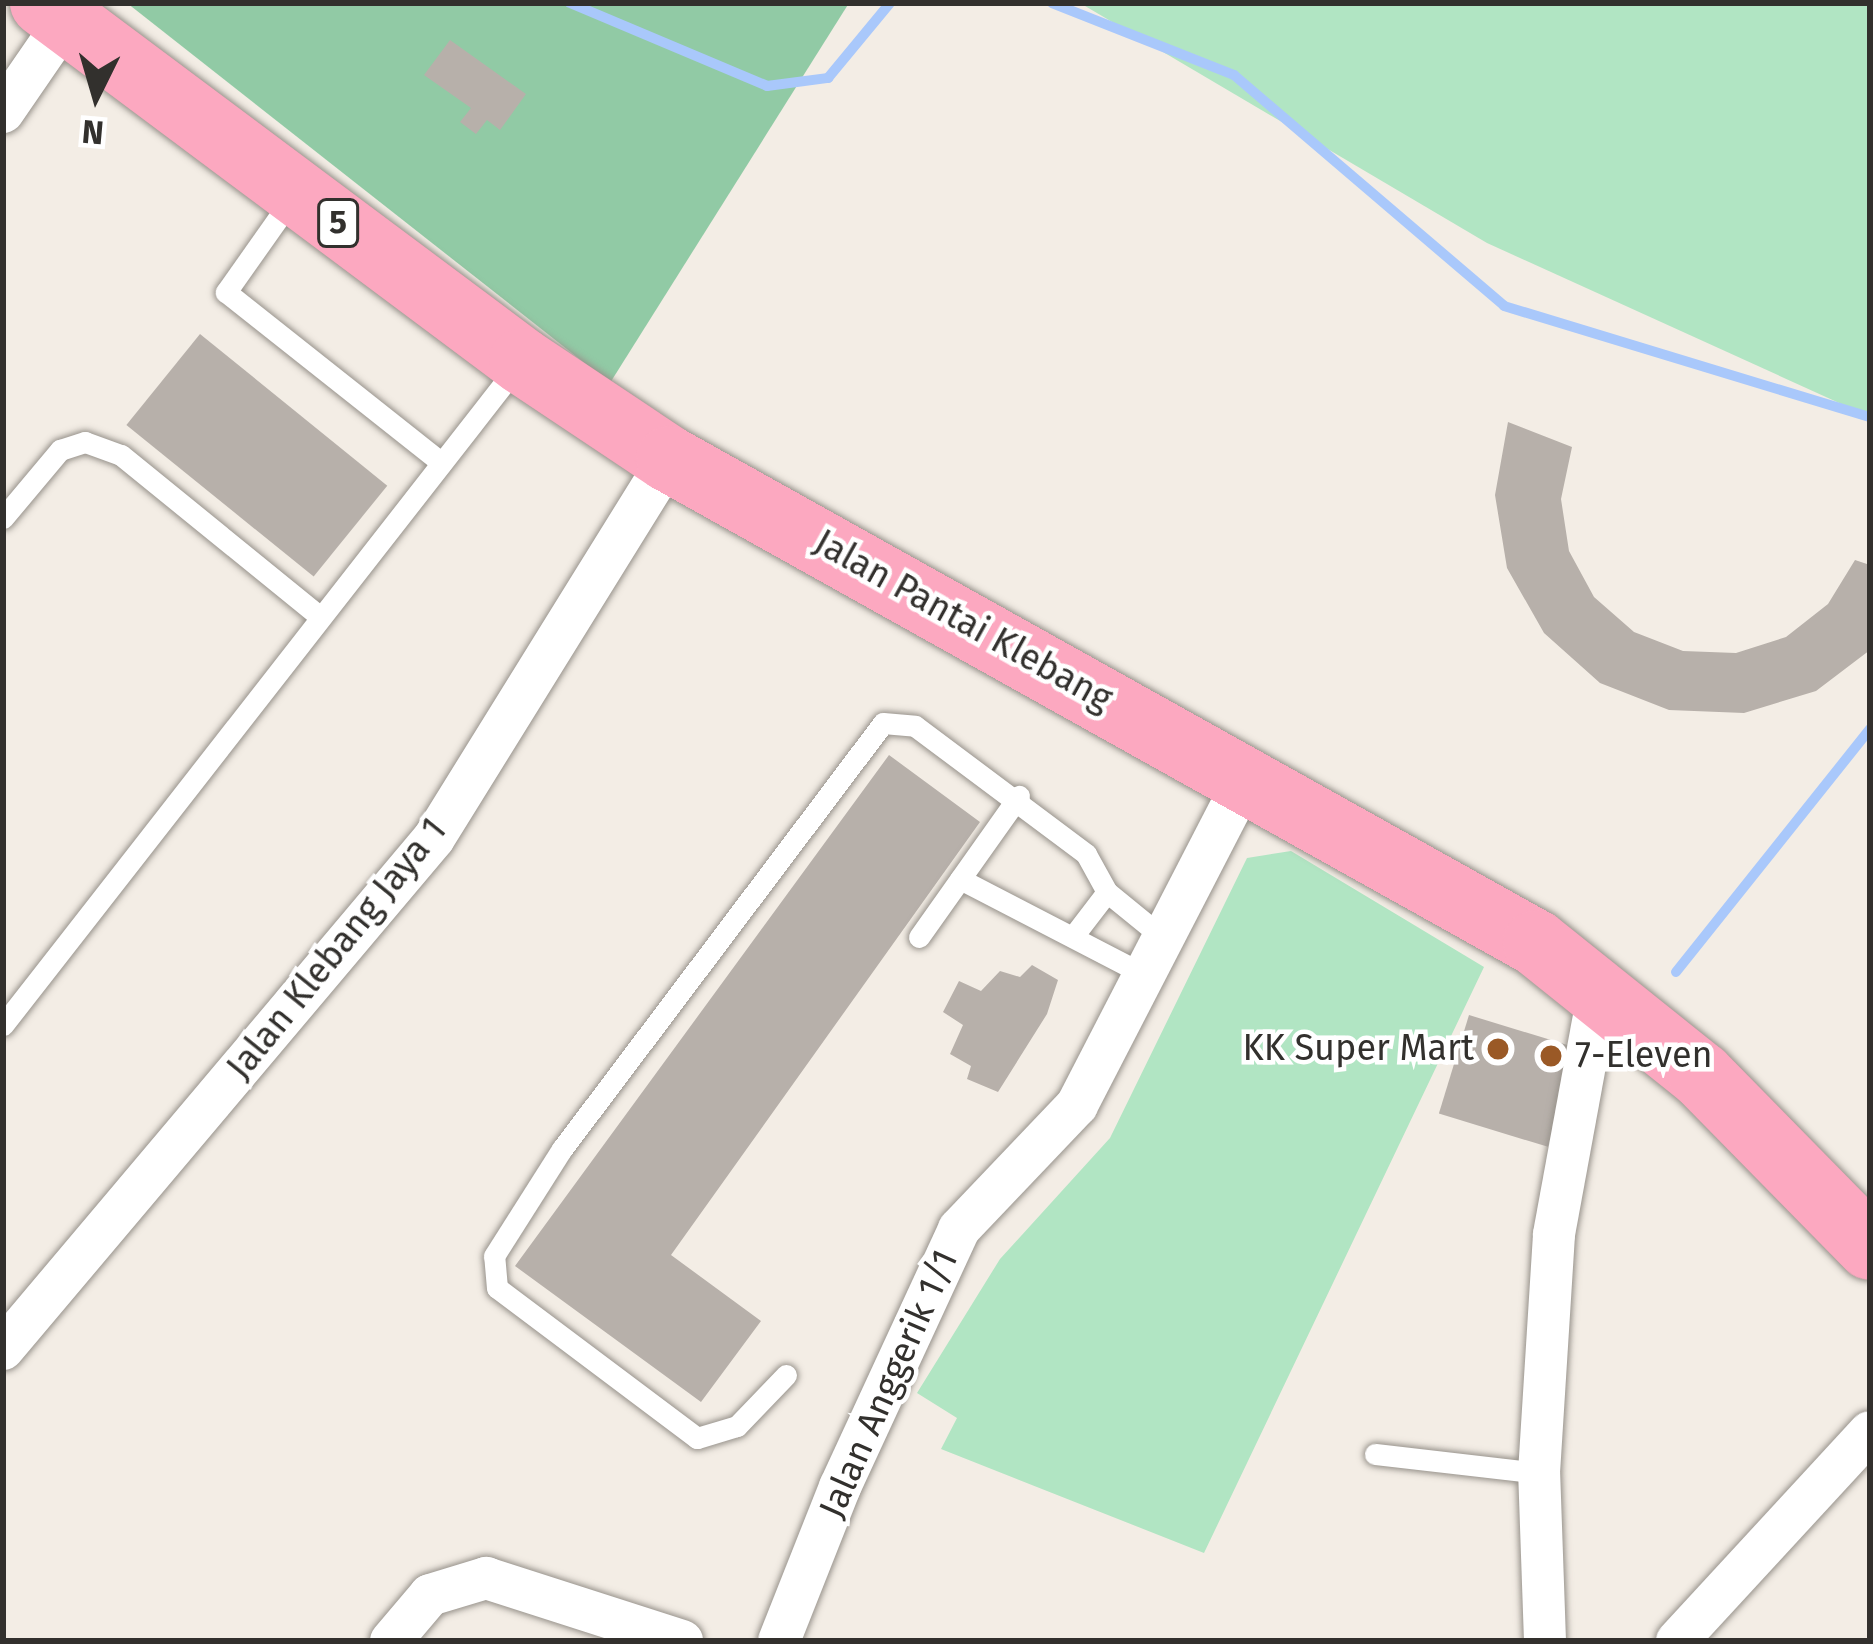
<!DOCTYPE html>
<html>
<head>
<meta charset="utf-8">
<style>
  body { margin:0 }
  #map { position:relative; width:1873px; height:1644px; overflow:hidden; background:#f3ede5; font-family:"Fira Sans",sans-serif }
  div>[style] { position:absolute }
  [style*='--x'] { left:calc(var(--x)*1px); top:calc(var(--y)*1px); width:calc(var(--w)*1px); rotate:calc(var(--a)*1deg) }
  .green>* { inset:0; background:#b1e5c3 }
  .forest>* { inset:0; background:#91caa5 }
  .stream>* { height:10px; margin:-5px; padding:0 5px; transform-origin:5px; border-radius:5px; background:#a9c8fb }
  .building>* { inset:0; background:#b7b0aa; transform-origin:0 0 }
  .roads { filter:drop-shadow(0 0 3px #98938c) drop-shadow(0 0 3px #98938c) }
  .service>* { height:21px; margin:-10.5px; padding:0 10.5px; transform-origin:10.5px; border-radius:10.5px; background:#fff }
  .minor>* { height:42px; margin:-21px; padding:0 21px; transform-origin:21px; border-radius:21px; background:#fff }
  .trunk>* { height:66px; margin:-33px; padding:0 33px; transform-origin:33px; border-radius:33px; background:#fca8c0 }
  .dots>* { width:33px; height:33px; translate:-50% -50%; box-sizing:border-box; border:6px solid #fff; border-radius:50% }
  span { translate:-50% -50%; white-space:nowrap; text-align:center; line-height:1.15; -webkit-text-stroke:9px #fff; paint-order:stroke }
  .shield-label span { padding:3px 9px; background:#fff; border:3px solid; border-radius:9px; -webkit-text-stroke-width:0 }
  .shield-label { font-size:33px; color:#32302d; font-weight:700 }
  .street-label { font-size:36px; color:#32302d }
  .poi-label { font-size:36px; color:#32302d }
  .right { translate:-100% -50%; text-align:right }
  .left { translate:0 -50%; text-align:left }
  .frame { position:absolute; inset:0; border:6px solid #32302d; pointer-events:none }
  .north { position:absolute; left:36px; top:36px; width:120px; height:120px; -webkit-text-stroke:9px #fff; paint-order:stroke; rotate:185deg; font-size:33px; font-weight:700; line-height:48px; text-align:center; color:#32302d }
  .north::after { content:''; display:block; margin:auto; width:42px; height:54px; background:#32302d; clip-path:polygon(50% 0,100% 100%,50% 72%,0 100%) }
</style>
</head>
<body>
<div id="map">
  <div class="green">
    <i style="clip-path:polygon(1080px 3px,1870px 3px,1870px 417px,1487px 243px)"></i>
    <i style="clip-path:polygon(1291px 851px,1484px 967px,1204px 1553px,941px 1449px,957px 1418px,917px 1393px,1000px 1259px,1110px 1138px,1247px 858px)"></i>
  </div>
  <div class="forest">
    <i style="clip-path:polygon(127px 3px,849px 3px,610px 383px)"></i>
  </div>
  <div class="stream">
    <i style="--x:570;--y:3;--w:214;--a:22.8"></i>
    <i style="--x:767;--y:86;--w:62;--a:-7.5"></i>
    <i style="--x:828;--y:78;--w:97;--a:-50.4"></i>
    <i style="--x:1052;--y:3;--w:196;--a:21.6"></i>
    <i style="--x:1234;--y:75;--w:355;--a:40.5"></i>
    <i style="--x:1504;--y:306;--w:382;--a:16.9"></i>
    <i style="--x:1676;--y:972;--w:311;--a:-51.4"></i>
  </div>
  <div class="building">
    <i style="clip-path:polygon(450px 40px,526px 94px,500px 130px,487px 120px,476px 134px,460px 122px,471px 108px,424px 75px)"></i>
    <i style="left:200px;top:334px;width:241px;height:117px;rotate:39deg"></i>
    <i style="clip-path:polygon(1508px 422px,1572px 447px,1561px 499px,1569px 551px,1594px 597px,1634px 632px,1683px 651px,1736px 653px,1786px 637px,1828px 604px,1855px 560px,1870px 565px,1870px 650px,1816px 691px,1744px 713px,1669px 710px,1600px 683px,1544px 633px,1507px 568px,1495px 495px)"></i>
    <i style="clip-path:polygon(889px 755px,980px 822px,671px 1255px,761px 1321px,701px 1402px,515px 1266px)"></i>
    <i style="clip-path:polygon(1032px 965px,1058px 980px,1047px 1014px,998px 1092px,967px 1079px,971px 1066px,950px 1054px,963px 1025px,943px 1012px,959px 981px,981px 991px,1000px 971px,1020px 977px)"></i>
    <i style="left:1469px;top:1015px;width:114px;height:103px;rotate:17deg"></i>
  </div>
  <div class="roads">
    <div class="service">
      <i style="--x:291;--y:200;--w:113;--a:125.2"></i>
      <i style="--x:226;--y:292;--w:275;--a:38.4"></i>
      <i style="--x:3;--y:518;--w:89;--a:-50"></i>
      <i style="--x:60;--y:450;--w:26;--a:-18"></i>
      <i style="--x:85;--y:442;--w:38;--a:20"></i>
      <i style="--x:121;--y:455;--w:257;--a:39.1"></i>
      <i style="--x:960;--y:879;--w:213;--a:27.4"></i>
      <i style="--x:1107;--y:892;--w:77;--a:39.2"></i>
      <i style="--x:919;--y:937;--w:173;--a:-54.7"></i>
      <i style="--x:3;--y:1025;--w:834;--a:-52.02"></i>
      <i style="--x:786;--y:1375;--w:71;--a:133.9"></i>
      <i style="--x:737;--y:1426;--w:42;--a:163.3"></i>
      <i style="--x:697;--y:1438;--w:250;--a:-143.1"></i>
      <i style="--x:497;--y:1288;--w:32;--a:-95"></i>
      <i style="--x:494;--y:1256;--w:127;--a:-57.6"></i>
      <i style="--x:562;--y:1149;--w:533;--a:-53"></i>
      <i style="--x:883;--y:723;--w:32;--a:5"></i>
      <i style="--x:915;--y:726;--w:214;--a:36.8"></i>
      <i style="--x:1086;--y:854;--w:43;--a:61.1"></i>
      <i style="--x:1107;--y:892;--w:54;--a:127.5"></i>
      <i style="--x:1375;--y:1454;--w:165;--a:6.6"></i>
    </div>
    <div class="minor">
      <i style="--x:3;--y:112;--w:113;--a:-55.5"></i>
      <i style="--x:3;--y:1349;--w:668;--a:-49.85"></i>
      <i style="--x:434;--y:838;--w:446;--a:-58.2"></i>
      <i style="--x:391;--y:1641;--w:60;--a:-49.7"></i>
      <i style="--x:430;--y:1595;--w:59;--a:-16.9"></i>
      <i style="--x:486;--y:1578;--w:206;--a:17.8"></i>
      <i style="--x:779;--y:1641;--w:166;--a:-68.4"></i>
      <i style="--x:840;--y:1487;--w:284;--a:-65.2"></i>
      <i style="--x:959;--y:1229;--w:171;--a:-46.4"></i>
      <i style="--x:1077;--y:1105;--w:371;--a:-62.7"></i>
      <i style="--x:1545;--y:1641;--w:168;--a:-92"></i>
      <i style="--x:1539;--y:1473;--w:239;--a:-86.4"></i>
      <i style="--x:1554;--y:1234;--w:250;--a:-79.6"></i>
      <i style="--x:1677;--y:1641;--w:284;--a:-47.3"></i>
    </div>
    <div class="trunk">
      <i style="--x:43;--y:3;--w:598;--a:36.77"></i>
      <i style="--x:522;--y:361;--w:177;--a:33.7"></i>
      <i style="--x:669;--y:459;--w:993;--a:29.17"></i>
      <i style="--x:1536;--y:943;--w:211;--a:38.7"></i>
      <i style="--x:1701;--y:1075;--w:241;--a:45.5"></i>
    </div>
  </div>
  <div class="dots">
    <i style="left:1498px;top:1049px;background:#9a5926"></i>
    <i style="left:1551px;top:1056px;background:#9a5926"></i>
  </div>
  <div class="shield-label">
    <span style="left:338px;top:223px">5</span>
  </div>
  <div class="street-label">
    <span style="left:963px;top:621px;rotate:29deg">Jalan Pantai Klebang</span>
    <span style="left:337px;top:949px;rotate:-51deg">Jalan Klebang Jaya 1</span>
    <span style="left:889px;top:1384px;rotate:-66deg">Jalan Anggerik 1/1</span>
  </div>
  <div class="poi-label">
    <span class="right" style="left:1474px;top:1049px">KK Super Mart</span>
    <span class="left" style="left:1575px;top:1056px">7-Eleven</span>
  </div>
  <div class="frame"></div>
  <div class="north">N</div>
</div>
</body>
</html>
